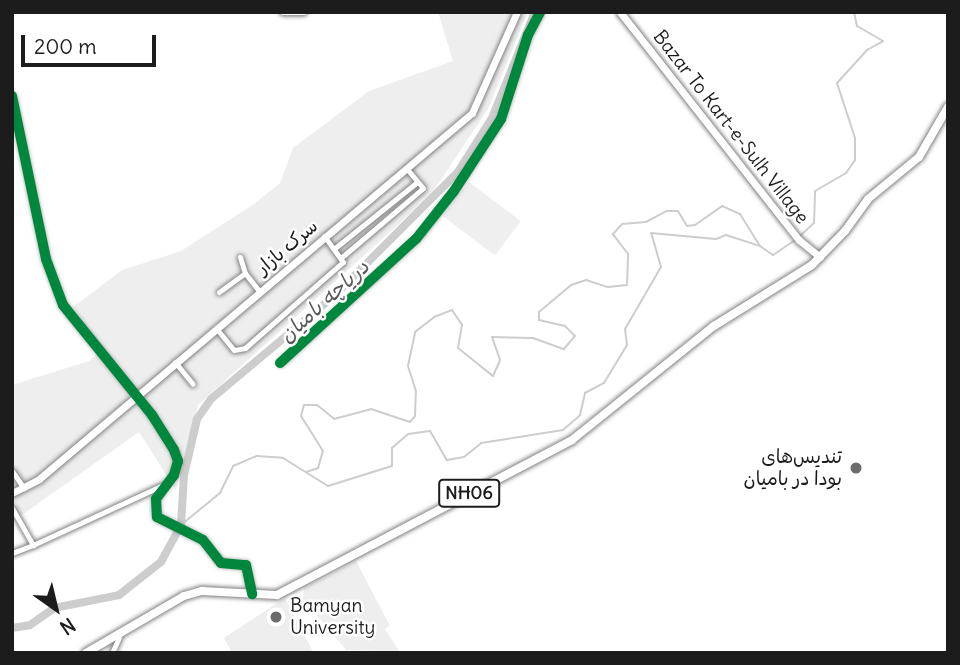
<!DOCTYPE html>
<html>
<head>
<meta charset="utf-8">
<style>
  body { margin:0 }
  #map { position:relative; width:960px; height:665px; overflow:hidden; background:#fff; font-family:Delius,"Playpen Sans Arabic",sans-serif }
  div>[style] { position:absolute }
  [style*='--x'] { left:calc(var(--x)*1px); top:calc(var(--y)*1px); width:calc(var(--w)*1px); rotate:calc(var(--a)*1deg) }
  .built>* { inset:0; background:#eee }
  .green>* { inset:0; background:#efefef; transform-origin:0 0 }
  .stream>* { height:2px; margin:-1px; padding:0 1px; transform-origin:1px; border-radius:1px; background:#cdcdcd }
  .river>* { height:8px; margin:-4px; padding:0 4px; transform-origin:4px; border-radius:4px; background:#cdcdcd }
  .roads { filter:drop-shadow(0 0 2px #828282) drop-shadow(0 0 2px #828282) }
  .minor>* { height:5px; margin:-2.5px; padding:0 2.5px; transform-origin:2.5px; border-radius:2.5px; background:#fff }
  .tertiary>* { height:6px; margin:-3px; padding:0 3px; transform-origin:3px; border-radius:3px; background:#fff }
  .secondary>* { height:7px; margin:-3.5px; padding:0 3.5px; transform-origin:3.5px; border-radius:3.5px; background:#fff }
  .primary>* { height:8px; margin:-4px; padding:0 4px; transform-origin:4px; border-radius:4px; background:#fff }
  .cycleway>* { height:10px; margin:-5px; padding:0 5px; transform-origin:5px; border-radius:5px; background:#00873e }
  .dots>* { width:19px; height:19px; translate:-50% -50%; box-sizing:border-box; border:4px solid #fff; border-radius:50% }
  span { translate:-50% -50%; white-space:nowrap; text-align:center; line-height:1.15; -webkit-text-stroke:5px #fff; paint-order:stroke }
  .shield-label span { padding:2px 5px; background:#fff; border:2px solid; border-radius:5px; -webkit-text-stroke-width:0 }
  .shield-label { font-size:18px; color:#1c1c1c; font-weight:700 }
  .street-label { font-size:19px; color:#1c1c1c }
  .poi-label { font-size:19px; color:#1c1c1c }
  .right { translate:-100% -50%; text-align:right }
  .left { translate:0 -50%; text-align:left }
  .water-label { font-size:21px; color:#5a5a5a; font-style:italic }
  .frame { position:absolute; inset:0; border:14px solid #1c1c1c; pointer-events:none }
  .north { position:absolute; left:21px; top:574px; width:70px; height:70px; -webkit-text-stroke:5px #fff; paint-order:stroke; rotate:146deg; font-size:19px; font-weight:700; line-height:28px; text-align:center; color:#1c1c1c }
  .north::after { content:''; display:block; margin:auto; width:24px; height:32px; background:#1c1c1c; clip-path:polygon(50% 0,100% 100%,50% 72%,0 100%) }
  .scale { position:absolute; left:21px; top:35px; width:135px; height:32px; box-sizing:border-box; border:4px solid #1c1c1c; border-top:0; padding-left:9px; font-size:21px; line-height:24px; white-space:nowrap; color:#1c1c1c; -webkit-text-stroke:5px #fff; paint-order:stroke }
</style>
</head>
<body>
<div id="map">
  <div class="built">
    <i style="clip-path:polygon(438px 12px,528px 12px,488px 109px,430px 196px,198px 405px,176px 490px,139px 432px,12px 522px,12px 385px,89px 361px,103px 350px,73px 307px,122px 270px,181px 251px,254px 204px,280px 183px,293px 148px,369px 91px,453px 61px)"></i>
    <i style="clip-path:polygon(356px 561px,390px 626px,385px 629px,399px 651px,346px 650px,303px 599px,304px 588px)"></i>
    <i style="clip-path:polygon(285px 598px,313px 652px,232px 653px,224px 638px)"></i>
  </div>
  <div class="green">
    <i style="left:469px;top:182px;width:65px;height:43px;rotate:37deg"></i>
  </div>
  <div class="stream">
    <i style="--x:801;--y:235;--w:18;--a:-43"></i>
    <i style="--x:814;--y:223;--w:32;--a:-88"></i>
    <i style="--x:815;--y:191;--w:36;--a:-30"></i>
    <i style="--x:846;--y:173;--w:16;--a:-55"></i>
    <i style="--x:855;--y:160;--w:22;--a:-90"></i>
    <i style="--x:855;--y:138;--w:58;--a:-108.1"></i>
    <i style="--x:837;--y:83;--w:45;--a:-47.7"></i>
    <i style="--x:867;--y:50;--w:18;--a:-29"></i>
    <i style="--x:883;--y:41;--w:30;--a:-150"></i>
    <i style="--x:857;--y:26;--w:14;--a:-102"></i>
    <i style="--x:306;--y:472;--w:13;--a:-18"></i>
    <i style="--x:318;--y:468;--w:18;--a:-74"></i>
    <i style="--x:323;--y:451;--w:41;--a:-122.2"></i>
    <i style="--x:301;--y:416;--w:11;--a:-75"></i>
    <i style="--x:304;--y:405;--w:13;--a:0"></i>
    <i style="--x:317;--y:405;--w:22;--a:39"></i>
    <i style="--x:334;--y:419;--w:38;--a:-15"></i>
    <i style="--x:371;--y:409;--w:41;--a:18.4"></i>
    <i style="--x:410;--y:422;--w:8;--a:-50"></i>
    <i style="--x:415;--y:416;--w:25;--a:-88"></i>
    <i style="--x:416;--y:391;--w:26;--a:-108"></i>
    <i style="--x:408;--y:366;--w:35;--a:-78"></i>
    <i style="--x:415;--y:332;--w:24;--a:-38"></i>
    <i style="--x:434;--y:317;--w:19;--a:-21"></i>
    <i style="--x:452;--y:310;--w:18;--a:56"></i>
    <i style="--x:462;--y:325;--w:23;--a:100"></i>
    <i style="--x:458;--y:348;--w:45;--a:38.7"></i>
    <i style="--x:493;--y:376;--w:17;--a:-66"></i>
    <i style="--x:500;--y:360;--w:24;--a:-109"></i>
    <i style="--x:492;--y:337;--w:41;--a:1.4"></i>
    <i style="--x:533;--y:338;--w:33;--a:20"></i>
    <i style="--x:564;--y:349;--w:17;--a:-50"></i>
    <i style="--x:575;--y:336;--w:14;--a:-135"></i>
    <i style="--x:565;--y:326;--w:27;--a:-167"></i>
    <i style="--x:539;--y:320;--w:8;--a:-90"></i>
    <i style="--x:539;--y:312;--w:42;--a:-40.2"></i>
    <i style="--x:571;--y:285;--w:16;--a:-18"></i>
    <i style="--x:586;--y:280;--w:23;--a:18"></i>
    <i style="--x:608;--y:287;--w:19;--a:-6"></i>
    <i style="--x:627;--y:285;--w:31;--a:-88"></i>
    <i style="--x:628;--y:254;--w:25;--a:-127"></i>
    <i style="--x:613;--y:234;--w:13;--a:-48"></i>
    <i style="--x:622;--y:224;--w:24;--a:-5"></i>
    <i style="--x:646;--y:222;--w:24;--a:-28"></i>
    <i style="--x:667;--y:211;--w:11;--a:0"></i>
    <i style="--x:678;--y:211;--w:17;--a:59"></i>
    <i style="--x:687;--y:226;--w:8;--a:-7"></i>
    <i style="--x:695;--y:225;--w:33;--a:-35"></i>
    <i style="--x:722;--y:206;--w:20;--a:24"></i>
    <i style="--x:740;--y:214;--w:38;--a:58"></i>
    <i style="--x:181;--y:525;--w:50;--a:-39.4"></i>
    <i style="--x:220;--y:493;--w:30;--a:-64"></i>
    <i style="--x:233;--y:466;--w:26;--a:-23"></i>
    <i style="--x:257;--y:456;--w:26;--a:4"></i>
    <i style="--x:283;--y:458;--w:53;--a:31.9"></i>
    <i style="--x:328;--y:486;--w:67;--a:-17.4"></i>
    <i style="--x:392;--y:466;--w:18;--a:-90"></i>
    <i style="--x:392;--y:448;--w:21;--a:-41"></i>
    <i style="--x:408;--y:434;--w:22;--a:-8"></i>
    <i style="--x:430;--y:431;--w:34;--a:60"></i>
    <i style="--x:447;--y:460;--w:17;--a:-10"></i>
    <i style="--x:464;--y:457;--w:22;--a:-39"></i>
    <i style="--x:481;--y:443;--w:83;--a:-9"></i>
    <i style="--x:563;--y:430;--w:23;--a:-41"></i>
    <i style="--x:580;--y:415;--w:23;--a:-77"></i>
    <i style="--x:585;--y:393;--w:21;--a:-28"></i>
    <i style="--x:604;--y:383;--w:44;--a:-58.8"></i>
    <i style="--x:627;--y:345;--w:16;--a:-97"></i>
    <i style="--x:625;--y:329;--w:72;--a:-59.9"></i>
    <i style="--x:661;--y:267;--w:35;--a:-106"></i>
    <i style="--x:651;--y:233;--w:65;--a:5.3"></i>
    <i style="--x:716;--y:239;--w:11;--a:-22"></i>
    <i style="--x:726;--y:235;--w:36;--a:18"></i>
    <i style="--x:760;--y:246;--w:16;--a:35"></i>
    <i style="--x:773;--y:255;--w:25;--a:-34"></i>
  </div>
  <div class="river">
    <i style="--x:12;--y:628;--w:18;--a:-9"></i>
    <i style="--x:30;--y:625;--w:29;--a:-35"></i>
    <i style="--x:54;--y:608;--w:66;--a:-11.3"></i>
    <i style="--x:119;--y:595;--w:53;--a:-38.2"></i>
    <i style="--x:161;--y:562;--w:42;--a:-61.6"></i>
    <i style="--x:181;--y:525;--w:50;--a:-86.6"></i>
    <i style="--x:184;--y:475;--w:57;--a:-76.9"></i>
    <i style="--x:197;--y:419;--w:24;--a:-55"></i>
    <i style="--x:211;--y:399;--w:163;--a:-40"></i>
    <i style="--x:336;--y:294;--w:173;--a:-45"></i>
    <i style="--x:458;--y:172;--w:64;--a:-57.8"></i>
    <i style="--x:492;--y:118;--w:114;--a:-67.9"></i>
  </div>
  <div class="roads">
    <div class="minor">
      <i style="--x:335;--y:248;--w:105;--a:-38.8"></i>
      <i style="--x:240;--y:257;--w:17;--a:73"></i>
      <i style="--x:342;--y:257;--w:106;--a:-40.4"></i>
      <i style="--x:423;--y:188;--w:26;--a:-130"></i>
      <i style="--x:219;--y:292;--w:32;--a:-36"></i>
      <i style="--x:245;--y:273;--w:23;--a:52"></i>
      <i style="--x:216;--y:328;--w:28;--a:51"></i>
      <i style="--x:234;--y:350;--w:11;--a:-10"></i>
      <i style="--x:245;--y:348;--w:130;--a:-41.3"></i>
      <i style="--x:343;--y:262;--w:32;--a:-126"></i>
      <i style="--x:175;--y:362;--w:28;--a:51"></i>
      <i style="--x:280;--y:363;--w:184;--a:-42.4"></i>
      <i style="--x:416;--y:239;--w:61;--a:-51.6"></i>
      <i style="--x:454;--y:191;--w:86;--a:-56.9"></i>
      <i style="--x:501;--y:119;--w:88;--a:-72.2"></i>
      <i style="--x:528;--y:35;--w:26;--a:-62"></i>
      <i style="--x:12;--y:471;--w:21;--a:55"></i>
      <i style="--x:12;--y:508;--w:43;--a:60.4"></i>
      <i style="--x:33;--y:545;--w:22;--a:159"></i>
      <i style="--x:33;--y:545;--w:148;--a:-24.8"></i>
      <i style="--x:112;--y:653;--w:17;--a:-66"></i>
    </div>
    <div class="tertiary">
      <i style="--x:283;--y:12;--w:21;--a:0"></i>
      <i style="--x:12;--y:96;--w:167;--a:78.2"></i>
      <i style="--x:46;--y:259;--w:49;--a:69.7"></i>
      <i style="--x:63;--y:305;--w:141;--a:51"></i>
      <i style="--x:152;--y:415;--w:41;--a:57.8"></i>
      <i style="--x:174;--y:450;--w:12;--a:70"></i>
      <i style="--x:178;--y:461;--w:15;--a:106"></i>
      <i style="--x:174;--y:475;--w:30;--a:127"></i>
      <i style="--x:156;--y:499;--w:18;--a:87"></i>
      <i style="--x:157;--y:517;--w:51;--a:26.6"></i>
      <i style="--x:203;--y:540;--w:29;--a:52"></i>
      <i style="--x:221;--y:563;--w:25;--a:5"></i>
      <i style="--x:246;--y:565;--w:30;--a:78"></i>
    </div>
    <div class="secondary">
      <i style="--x:620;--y:12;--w:290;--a:51.9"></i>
      <i style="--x:799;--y:240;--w:27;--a:39"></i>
      <i style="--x:12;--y:493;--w:30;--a:-27"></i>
      <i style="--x:39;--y:479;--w:567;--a:-40.21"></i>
      <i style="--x:472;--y:113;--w:111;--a:-66"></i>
    </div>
    <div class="primary">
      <i style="--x:86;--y:653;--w:113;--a:-30.2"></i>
      <i style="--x:184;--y:596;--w:19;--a:-16"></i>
      <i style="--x:202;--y:591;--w:75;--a:3.1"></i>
      <i style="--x:277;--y:595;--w:333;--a:-27.7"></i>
      <i style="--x:572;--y:440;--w:182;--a:-38.8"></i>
      <i style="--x:714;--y:326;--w:115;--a:-31.9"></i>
      <i style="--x:812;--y:265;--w:47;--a:-45.9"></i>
      <i style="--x:845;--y:231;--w:39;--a:-54"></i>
      <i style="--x:868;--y:199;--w:66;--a:-39.5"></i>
      <i style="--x:919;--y:157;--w:58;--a:-59.9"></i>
    </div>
  </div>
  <div class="cycleway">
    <i style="--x:12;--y:96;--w:167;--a:78.2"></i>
    <i style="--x:46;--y:259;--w:49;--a:69.7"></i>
    <i style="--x:63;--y:305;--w:141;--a:51"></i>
    <i style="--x:152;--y:415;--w:41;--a:57.8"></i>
    <i style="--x:174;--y:450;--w:12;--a:70"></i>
    <i style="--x:178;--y:461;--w:15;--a:106"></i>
    <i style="--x:174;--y:475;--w:30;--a:127"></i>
    <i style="--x:156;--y:499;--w:18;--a:87"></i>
    <i style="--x:157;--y:517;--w:51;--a:26.6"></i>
    <i style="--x:203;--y:540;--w:29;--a:52"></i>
    <i style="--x:221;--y:563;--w:25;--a:5"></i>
    <i style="--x:246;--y:565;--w:30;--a:78"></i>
    <i style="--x:280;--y:363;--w:184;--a:-42.4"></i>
    <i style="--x:416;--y:239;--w:61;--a:-51.6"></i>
    <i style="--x:454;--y:191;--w:86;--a:-56.9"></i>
    <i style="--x:501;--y:119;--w:88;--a:-72.2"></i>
    <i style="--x:528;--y:35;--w:26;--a:-62"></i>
  </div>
  <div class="dots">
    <i style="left:856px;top:468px;background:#6b6b6b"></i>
    <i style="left:276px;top:617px;background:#6b6b6b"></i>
  </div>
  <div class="shield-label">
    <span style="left:469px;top:493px">NH06</span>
  </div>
  <div class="street-label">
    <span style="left:731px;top:127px;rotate:52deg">Bazar To Kart-e-Sulh Village</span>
    <span style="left:287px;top:247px;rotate:-40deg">سرک بازار</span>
  </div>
  <div class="poi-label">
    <span class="right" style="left:842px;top:468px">تندیس‌های<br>بودا در بامیان</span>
    <span class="left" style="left:290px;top:617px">Bamyan<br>University</span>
  </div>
  <div class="water-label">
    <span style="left:324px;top:301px;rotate:-42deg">دریاچه بامیان</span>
  </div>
  <div class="frame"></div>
  <div class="north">N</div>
  <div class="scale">200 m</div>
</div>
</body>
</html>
